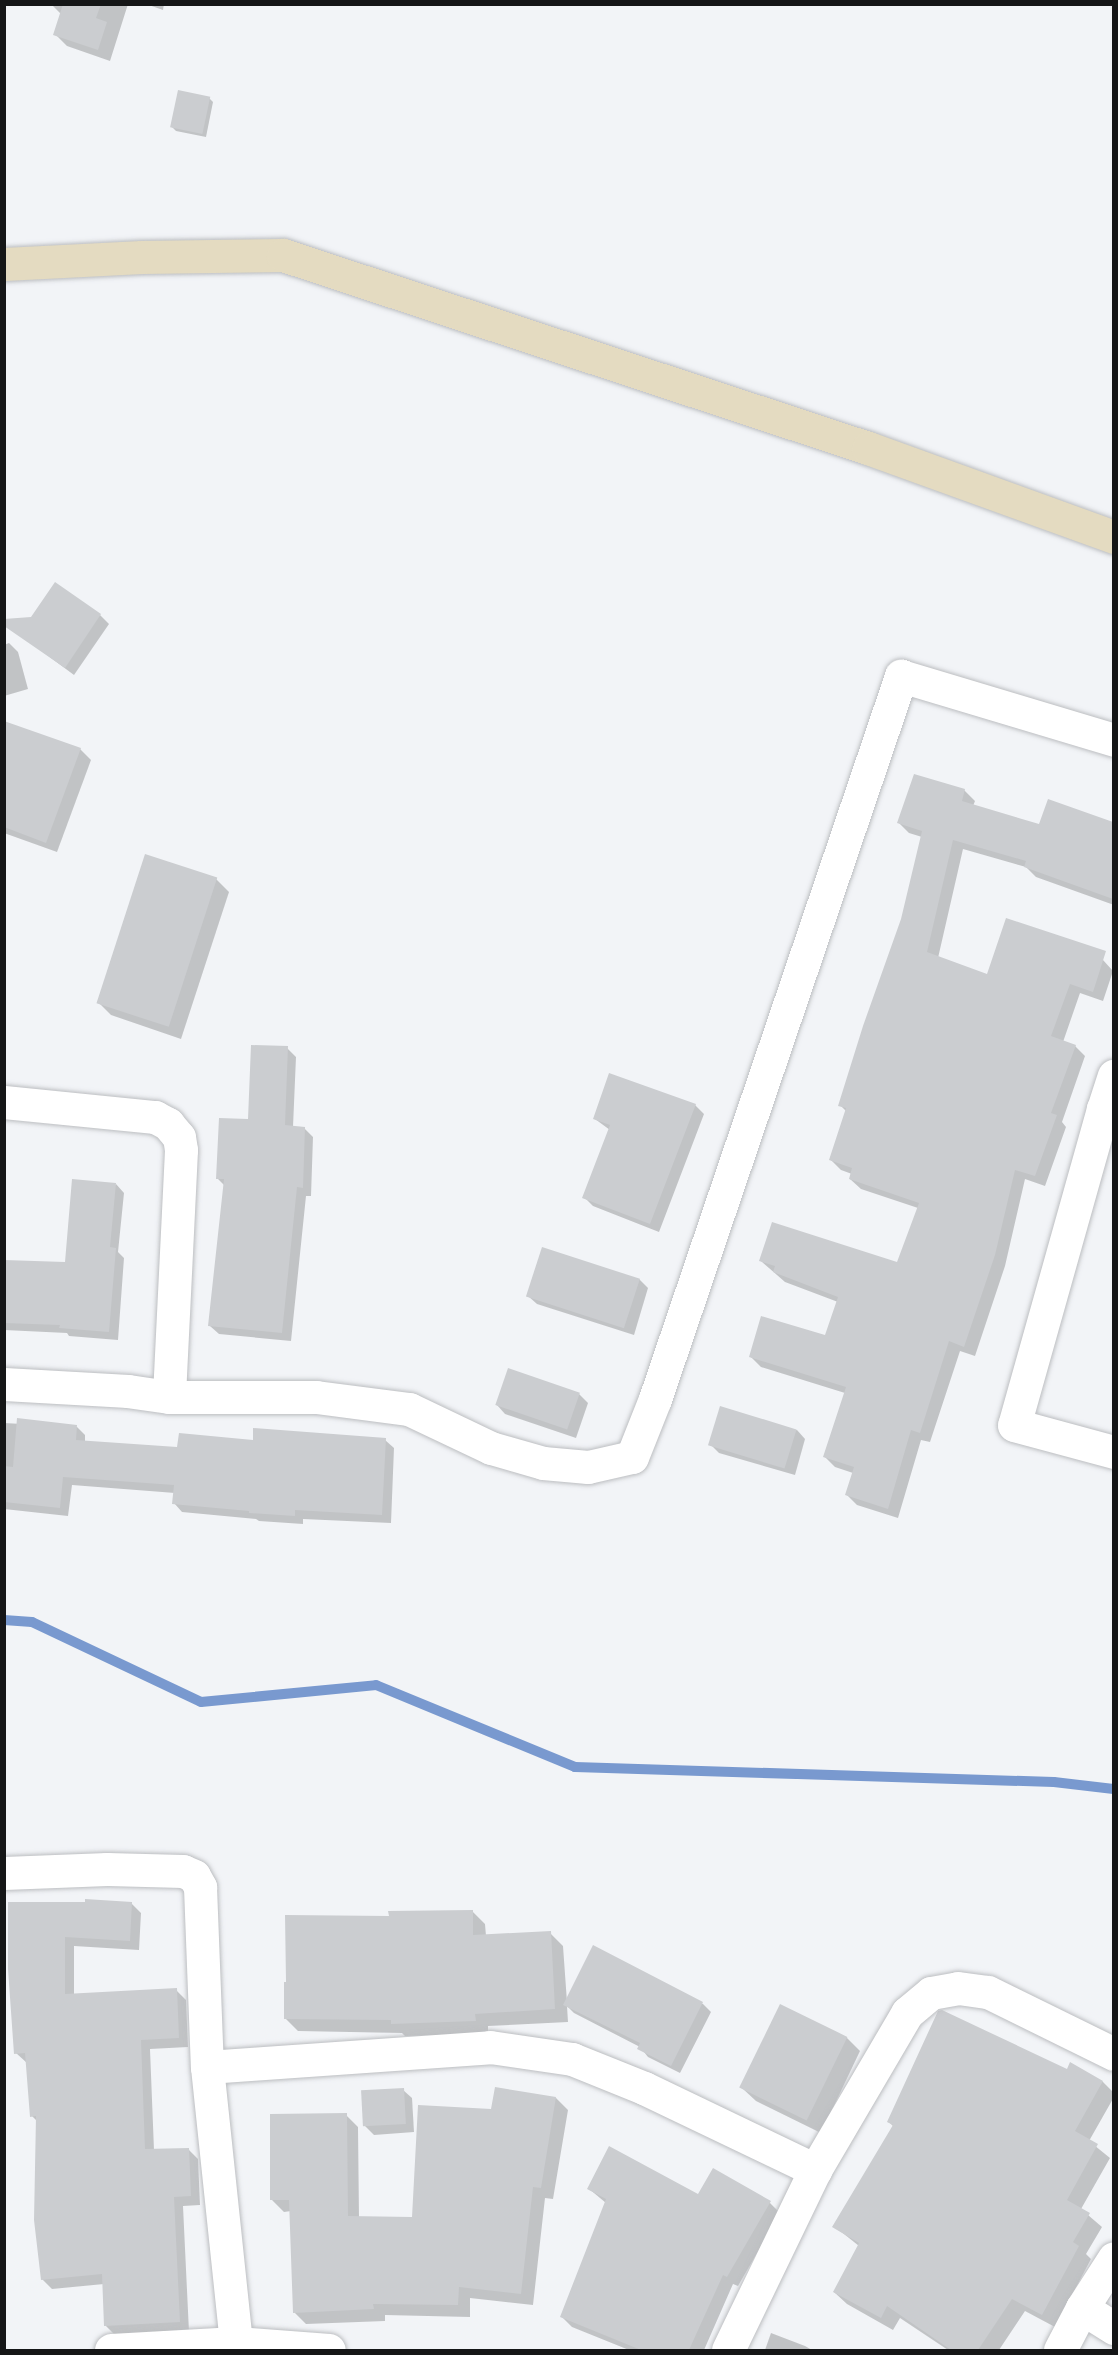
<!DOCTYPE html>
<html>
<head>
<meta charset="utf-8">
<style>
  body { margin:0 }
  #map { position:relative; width:1118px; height:2355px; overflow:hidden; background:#f2f4f7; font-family:Helvetica,sans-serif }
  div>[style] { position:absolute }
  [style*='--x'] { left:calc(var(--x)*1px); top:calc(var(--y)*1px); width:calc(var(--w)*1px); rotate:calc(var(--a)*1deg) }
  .shadow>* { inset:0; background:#0003 }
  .stream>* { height:10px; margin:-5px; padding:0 5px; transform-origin:5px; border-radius:5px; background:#7999cf }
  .building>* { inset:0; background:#cbcdd0; transform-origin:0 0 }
  .roads { filter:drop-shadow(0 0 2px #bcbec1) drop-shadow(0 0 2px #bcbec1) }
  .street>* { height:33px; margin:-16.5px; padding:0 16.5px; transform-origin:16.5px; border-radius:16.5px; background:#fff }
  .secondary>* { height:33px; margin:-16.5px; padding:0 16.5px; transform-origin:16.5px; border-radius:16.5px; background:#e4dbc1 }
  span { translate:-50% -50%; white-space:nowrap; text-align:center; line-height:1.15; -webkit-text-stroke:6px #fff; paint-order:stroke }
  .frame { position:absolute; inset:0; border:6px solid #151617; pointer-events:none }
</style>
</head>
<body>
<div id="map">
  <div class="shadow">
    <i style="clip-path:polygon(128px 4px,110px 61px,67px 46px,55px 34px,61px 14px,52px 5px)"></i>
    <i style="clip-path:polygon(146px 4px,164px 4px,163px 10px)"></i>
    <i style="clip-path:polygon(209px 98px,213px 102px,206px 137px,176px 131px,172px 127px)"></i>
    <i style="clip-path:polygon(100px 615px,109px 624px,74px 675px,20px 635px)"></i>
    <i style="clip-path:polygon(9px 643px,18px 652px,28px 689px,4px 696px,4px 645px)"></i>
    <i style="clip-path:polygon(4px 722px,80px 749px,91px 760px,57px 852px,4px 833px)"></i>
    <i style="clip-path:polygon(964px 790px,975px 801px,973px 806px,1040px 826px,1049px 801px,1114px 823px,1114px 905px,1036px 877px,1026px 867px,963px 849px,938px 958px,988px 976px,1103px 960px,1113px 971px,1103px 1001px,1080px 993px,1063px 1042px,1075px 1046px,1085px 1056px,1062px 1122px,1066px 1127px,1045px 1186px,1025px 1179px,1005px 1266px,975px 1356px,960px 1351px,930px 1442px,921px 1440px,898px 1518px,857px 1505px,847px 1495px,853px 1473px,835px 1467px,825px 1457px,845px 1393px,761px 1367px,750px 1356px,826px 1337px,838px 1302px,785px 1282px,761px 1261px,898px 1264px,918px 1208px,861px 1189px,850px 1179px,852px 1174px,841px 1170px,830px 1159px,847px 1112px,840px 1105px,903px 920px,922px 837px,909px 833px,899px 823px)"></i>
    <i style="clip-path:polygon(216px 879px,229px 892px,181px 1039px,111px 1015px,98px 1002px)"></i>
    <i style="clip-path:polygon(287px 1048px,296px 1057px,293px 1127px,304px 1128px,313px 1137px,311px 1196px,306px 1196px,291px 1341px,219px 1334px,210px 1326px,225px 1186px,217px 1178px)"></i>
    <i style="clip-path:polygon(695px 1105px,704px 1114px,659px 1232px,593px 1206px,584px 1197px,610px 1130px,595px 1119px)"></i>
    <i style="clip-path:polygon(116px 1184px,124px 1193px,118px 1252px,124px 1258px,118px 1340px,69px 1336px,67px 1333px,4px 1330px,4px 1262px,66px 1264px)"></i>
    <i style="clip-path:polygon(639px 1279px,648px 1288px,634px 1335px,537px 1304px,528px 1296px)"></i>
    <i style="clip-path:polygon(579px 1394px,588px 1403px,576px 1438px,505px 1414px,497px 1405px)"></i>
    <i style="clip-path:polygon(4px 1423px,77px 1427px,85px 1435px,85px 1442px,179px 1449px,254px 1442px,385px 1440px,394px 1448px,391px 1523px,303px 1519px,303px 1524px,259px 1521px,256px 1519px,182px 1512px,174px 1503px,175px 1493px,72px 1485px,68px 1516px,4px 1509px)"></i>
    <i style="clip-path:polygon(797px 1430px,805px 1439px,795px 1475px,719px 1453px,710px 1444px)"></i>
    <i style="clip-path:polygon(10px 1903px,131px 1903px,141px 1913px,139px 1950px,74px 1946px,74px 1995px,176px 1990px,186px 2000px,188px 2047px,150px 2049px,154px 2150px,189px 2150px,198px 2159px,200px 2205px,183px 2206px,189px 2332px,115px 2335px,105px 2325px,104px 2284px,52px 2289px,42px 2279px,38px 2122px,32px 2116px,27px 2063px,16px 2053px)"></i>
    <i style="clip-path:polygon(472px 1911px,485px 1924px,486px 1936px,550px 1933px,563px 1946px,567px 2002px,594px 1947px,703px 2004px,711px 2012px,680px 2073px,648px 2057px,640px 2047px,574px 2013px,567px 2006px,568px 2022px,488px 2026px,488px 2034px,405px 2036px,402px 2033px,298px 2031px,285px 2018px,390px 1918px)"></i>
    <i style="clip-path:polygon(781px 2006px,847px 2038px,860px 2051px,821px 2133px,756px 2101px,742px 2088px)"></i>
    <i style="clip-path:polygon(1071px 2064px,1103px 2082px,1114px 2093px,1114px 2097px,1089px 2141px,1110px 2158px,1081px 2209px,1102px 2227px,1086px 2254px,1091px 2259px,1055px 2327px,1025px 2311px,999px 2350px,948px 2350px,900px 2318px,893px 2330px,847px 2304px,834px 2292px,859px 2246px,834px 2226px,894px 2127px,889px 2122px,1067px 2071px)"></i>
    <i style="clip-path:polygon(403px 2090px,412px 2098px,414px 2132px,374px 2135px,365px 2126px)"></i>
    <i style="clip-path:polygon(556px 2098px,568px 2110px,553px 2199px,545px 2198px,533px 2305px,470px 2298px,470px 2317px,385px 2315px,385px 2321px,306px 2324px,294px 2312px,291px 2211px,284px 2212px,272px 2200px,346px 2115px,358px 2127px,359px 2218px,413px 2219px,492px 2110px)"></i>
    <i style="clip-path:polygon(714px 2170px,770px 2203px,780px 2213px,738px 2286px,733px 2284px,704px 2350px,629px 2350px,572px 2327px,562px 2317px,606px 2203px,588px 2188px,699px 2196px)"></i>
    <i style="clip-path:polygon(771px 2333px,805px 2346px,812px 2350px,765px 2350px)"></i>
  </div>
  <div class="stream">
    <i style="--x:4;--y:1620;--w:28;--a:4"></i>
    <i style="--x:32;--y:1622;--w:187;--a:25.3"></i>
    <i style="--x:201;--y:1702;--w:176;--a:-5.5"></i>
    <i style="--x:376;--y:1685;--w:215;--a:22.4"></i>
    <i style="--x:575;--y:1767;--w:479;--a:1.8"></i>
    <i style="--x:1054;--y:1782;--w:60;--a:6.7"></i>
  </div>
  <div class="building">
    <i style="clip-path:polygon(63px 4px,101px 4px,96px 18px,107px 22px,98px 50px,53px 35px)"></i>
    <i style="left:178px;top:90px;width:33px;height:38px;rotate:12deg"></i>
    <i style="clip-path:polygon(55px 582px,101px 614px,65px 668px,4px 626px,4px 619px,31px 617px)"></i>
    <i style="clip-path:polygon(4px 721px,81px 748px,46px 843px,4px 827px)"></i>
    <i style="clip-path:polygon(914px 774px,965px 789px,962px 801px,1039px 824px,1048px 799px,1113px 822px,1113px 899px,1024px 867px,1026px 861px,953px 840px,927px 952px,987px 974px,1006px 918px,1106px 951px,1093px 992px,1070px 984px,1051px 1036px,1076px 1045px,1051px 1113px,1057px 1115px,1035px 1176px,1015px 1170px,995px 1255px,964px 1347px,949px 1341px,920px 1433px,911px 1430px,888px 1509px,845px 1495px,854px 1467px,823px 1457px,846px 1387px,749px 1357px,761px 1316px,825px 1335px,838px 1297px,773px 1272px,775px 1266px,759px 1261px,772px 1222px,897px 1262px,919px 1203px,849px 1179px,852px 1168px,829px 1160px,846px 1108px,838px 1106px,863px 1026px,901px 919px,922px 831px,897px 823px)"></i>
    <i style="left:145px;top:854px;width:76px;height:157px;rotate:18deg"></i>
    <i style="clip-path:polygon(251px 1045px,288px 1046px,285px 1125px,305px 1127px,303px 1188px,297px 1187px,282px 1333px,208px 1326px,224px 1179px,216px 1179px,219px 1118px,248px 1119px)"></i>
    <i style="clip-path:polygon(609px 1073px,696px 1104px,650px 1224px,582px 1198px,610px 1125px,593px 1119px)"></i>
    <i style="clip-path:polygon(72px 1179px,116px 1183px,110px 1247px,116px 1248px,109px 1332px,59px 1328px,60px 1325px,4px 1323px,4px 1260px,65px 1262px)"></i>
    <i style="left:542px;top:1247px;width:103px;height:52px;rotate:18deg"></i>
    <i style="left:508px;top:1368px;width:76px;height:39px;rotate:19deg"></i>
    <i style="left:720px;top:1406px;width:80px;height:41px;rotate:17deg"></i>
    <i style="clip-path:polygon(17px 1418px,77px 1425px,76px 1440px,177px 1447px,179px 1433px,253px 1440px,253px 1428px,386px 1438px,382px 1515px,295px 1510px,295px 1516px,249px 1513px,249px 1511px,172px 1504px,174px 1485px,63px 1477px,60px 1508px,4px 1502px,4px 1466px,13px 1467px)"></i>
    <i style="clip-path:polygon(85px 1899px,132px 1902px,130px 1941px,65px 1937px,65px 1994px,177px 1988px,179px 2038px,141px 2040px,145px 2149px,189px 2148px,191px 2196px,174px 2197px,180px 2322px,104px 2326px,102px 2274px,41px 2280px,34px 2220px,36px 2116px,30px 2117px,25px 2053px,14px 2054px,8px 1969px,8px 1902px,85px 1902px)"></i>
    <i style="clip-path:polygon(473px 1910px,473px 1935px,551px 1931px,555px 2009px,475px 2014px,476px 2021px,391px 2024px,391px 2020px,284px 2019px,284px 1982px,286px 1982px,285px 1915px,389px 1916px,388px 1911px)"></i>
    <i style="clip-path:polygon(593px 1945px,703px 2002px,671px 2066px,637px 2049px,640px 2043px,563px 2005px)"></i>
    <i style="left:780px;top:2004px;width:75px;height:93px;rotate:26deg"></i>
    <i style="clip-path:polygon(942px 2010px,1067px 2069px,1070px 2062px,1103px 2081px,1075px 2131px,1098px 2144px,1067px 2200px,1090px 2213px,1073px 2242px,1079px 2246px,1042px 2315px,1012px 2299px,978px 2350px,951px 2350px,887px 2306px,881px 2318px,833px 2292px,859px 2243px,832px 2227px,893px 2125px,887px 2122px,938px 2011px)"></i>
    <i style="clip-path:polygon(495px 2087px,556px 2097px,541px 2188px,533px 2187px,521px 2294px,459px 2287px,458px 2305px,373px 2304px,374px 2309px,293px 2313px,289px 2200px,270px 2200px,270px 2114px,347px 2113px,348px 2216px,412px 2217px,418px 2105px,491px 2109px)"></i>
    <i style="left:404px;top:2088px;width:36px;height:43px;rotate:87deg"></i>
    <i style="clip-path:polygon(609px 2146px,698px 2194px,713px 2168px,771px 2201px,727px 2277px,723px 2275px,689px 2350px,641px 2350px,560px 2317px,606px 2199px,587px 2189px)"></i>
  </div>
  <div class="roads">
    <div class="street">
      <i style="--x:4;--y:1102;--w:152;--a:5.7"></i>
      <i style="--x:155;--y:1117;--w:15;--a:28"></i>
      <i style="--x:168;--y:1124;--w:17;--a:50"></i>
      <i style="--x:179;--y:1137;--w:13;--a:81"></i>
      <i style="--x:181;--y:1150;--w:247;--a:92.8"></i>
      <i style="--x:169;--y:1397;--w:41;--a:-171.7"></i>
      <i style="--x:128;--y:1391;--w:124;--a:-176.8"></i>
      <i style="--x:1103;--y:1109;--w:35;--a:-72"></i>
      <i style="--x:1114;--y:1113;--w:12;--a:-160"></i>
      <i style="--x:1103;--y:1109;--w:328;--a:105.7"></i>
      <i style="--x:1014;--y:1425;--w:104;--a:15.1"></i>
      <i style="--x:169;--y:1397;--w:147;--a:0"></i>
      <i style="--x:316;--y:1397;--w:94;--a:7.4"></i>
      <i style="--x:409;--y:1409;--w:91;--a:25.4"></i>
      <i style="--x:491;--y:1448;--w:54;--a:16.1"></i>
      <i style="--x:543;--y:1463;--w:45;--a:5.1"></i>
      <i style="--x:588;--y:1467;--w:45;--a:-12.8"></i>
      <i style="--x:632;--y:1457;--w:62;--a:-68.4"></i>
      <i style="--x:655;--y:1399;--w:764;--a:-71.21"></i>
      <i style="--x:901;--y:676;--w:222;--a:16.7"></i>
      <i style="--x:4;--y:1873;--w:103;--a:-2.2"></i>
      <i style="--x:107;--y:1869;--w:76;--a:1.5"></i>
      <i style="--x:183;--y:1871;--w:12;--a:24"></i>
      <i style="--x:194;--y:1876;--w:13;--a:61"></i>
      <i style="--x:200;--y:1887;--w:180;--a:87.8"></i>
      <i style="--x:207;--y:2067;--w:278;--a:84"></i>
      <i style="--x:207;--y:2067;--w:284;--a:-4"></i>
      <i style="--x:490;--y:2047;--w:83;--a:8.3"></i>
      <i style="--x:572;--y:2059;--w:78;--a:21.9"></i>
      <i style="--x:644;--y:2088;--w:190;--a:25.6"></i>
      <i style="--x:1082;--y:2308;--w:38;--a:32"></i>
      <i style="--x:111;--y:2350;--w:125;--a:-3.2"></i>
      <i style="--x:236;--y:2343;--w:93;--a:4.3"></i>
      <i style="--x:728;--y:2350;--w:200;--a:-64.2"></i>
      <i style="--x:815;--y:2170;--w:182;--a:-59.6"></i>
      <i style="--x:907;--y:2013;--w:31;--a:-40"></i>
      <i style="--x:931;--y:1993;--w:27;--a:-10"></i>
      <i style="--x:958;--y:1988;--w:30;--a:8"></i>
      <i style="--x:988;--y:1992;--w:140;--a:26.2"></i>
      <i style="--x:1060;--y:2350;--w:47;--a:-62.4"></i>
      <i style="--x:1082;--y:2308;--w:59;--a:-57.4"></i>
    </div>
    <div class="secondary">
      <i style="--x:4;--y:264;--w:138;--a:-2.9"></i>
      <i style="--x:142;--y:257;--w:141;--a:-0.8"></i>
      <i style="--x:283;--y:255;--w:616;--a:18.26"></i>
      <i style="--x:868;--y:448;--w:262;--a:19.9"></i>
    </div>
  </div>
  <div class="frame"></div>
</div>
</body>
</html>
